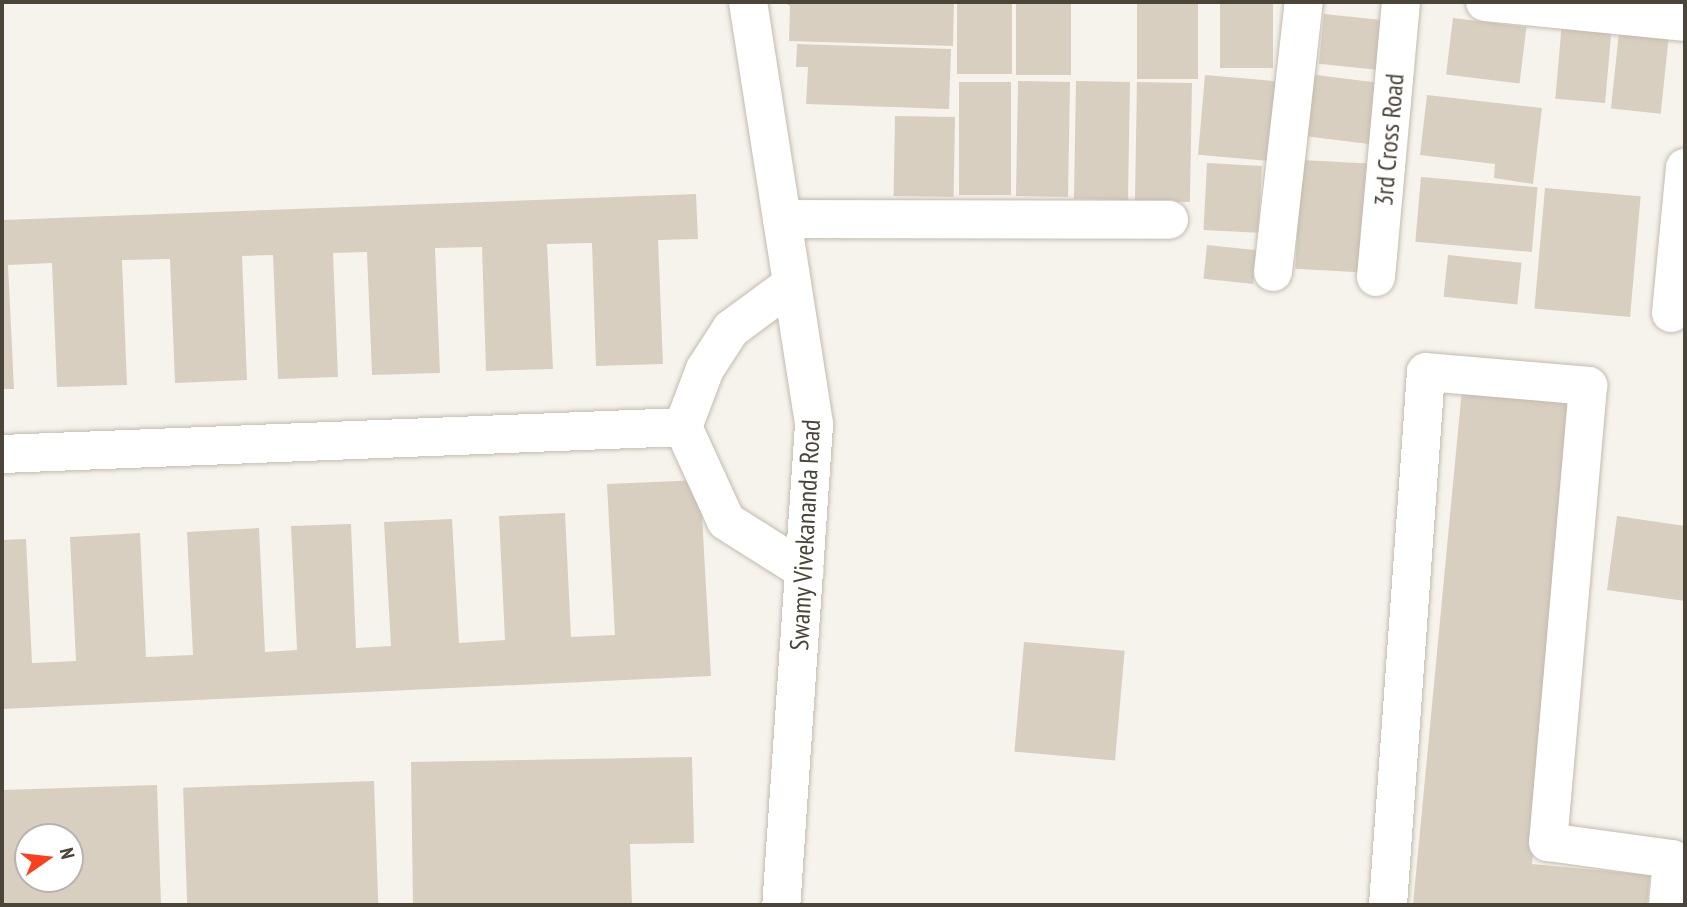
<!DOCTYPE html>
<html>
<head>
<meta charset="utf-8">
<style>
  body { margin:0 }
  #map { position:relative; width:1687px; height:907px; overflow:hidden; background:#f6f3ec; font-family:"PT Sans Narrow",sans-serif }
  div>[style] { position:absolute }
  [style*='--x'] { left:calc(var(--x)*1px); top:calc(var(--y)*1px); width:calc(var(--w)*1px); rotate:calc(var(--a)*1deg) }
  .building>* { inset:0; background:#d8cfc1; transform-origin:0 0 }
  .roads { filter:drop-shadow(0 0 2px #c2bbae) drop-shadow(0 0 2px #c2bbae) }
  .minor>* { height:38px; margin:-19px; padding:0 19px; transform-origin:19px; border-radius:19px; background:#fff }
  span { translate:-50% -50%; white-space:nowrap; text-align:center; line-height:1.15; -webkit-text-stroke:6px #fff; paint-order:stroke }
  .street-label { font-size:26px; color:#4b4439 }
  .frame { position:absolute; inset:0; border:4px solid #4b4439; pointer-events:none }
  .north { position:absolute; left:14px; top:823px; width:70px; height:70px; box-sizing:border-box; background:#fff; border:2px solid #b7b4b0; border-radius:50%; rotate:76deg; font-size:19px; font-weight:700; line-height:28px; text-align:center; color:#4b4439 }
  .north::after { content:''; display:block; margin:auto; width:24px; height:32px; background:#fc3f1d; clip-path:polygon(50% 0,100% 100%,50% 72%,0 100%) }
</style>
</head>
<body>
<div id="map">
  <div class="building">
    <i style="clip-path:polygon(784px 2px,954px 2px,953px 46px,789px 41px,790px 6px)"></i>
    <i style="left:957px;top:2px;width:55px;height:72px"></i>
    <i style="left:1016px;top:2px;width:55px;height:73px"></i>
    <i style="left:1137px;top:2px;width:61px;height:77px"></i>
    <i style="left:1220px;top:2px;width:53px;height:66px"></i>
    <i style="left:1324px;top:14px;width:58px;height:50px;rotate:6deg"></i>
    <i style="left:1453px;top:18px;width:74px;height:57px;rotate:7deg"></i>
    <i style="left:1562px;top:22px;width:50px;height:77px;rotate:5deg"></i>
    <i style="left:1619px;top:32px;width:50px;height:77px;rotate:6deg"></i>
    <i style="clip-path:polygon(797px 44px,951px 49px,949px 109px,806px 104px,808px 67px,796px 67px)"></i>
    <i style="left:1308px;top:74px;width:77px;height:62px;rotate:7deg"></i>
    <i style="left:1205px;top:75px;width:71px;height:80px;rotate:5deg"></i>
    <i style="left:1018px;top:81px;width:52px;height:115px;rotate:1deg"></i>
    <i style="left:1076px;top:81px;width:54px;height:118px;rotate:1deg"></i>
    <i style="left:959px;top:82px;width:52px;height:113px"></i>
    <i style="left:1137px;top:82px;width:55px;height:119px;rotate:1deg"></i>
    <i style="clip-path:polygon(1427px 95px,1542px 108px,1533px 184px,1494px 178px,1495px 164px,1420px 155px)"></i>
    <i style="left:895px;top:116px;width:60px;height:80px;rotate:1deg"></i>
    <i style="left:1301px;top:160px;width:68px;height:109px;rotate:3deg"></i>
    <i style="left:1207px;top:163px;width:55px;height:67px;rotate:3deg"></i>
    <i style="left:1421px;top:177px;width:117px;height:65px;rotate:5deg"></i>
    <i style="left:1545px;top:188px;width:96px;height:121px;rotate:5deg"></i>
    <i style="clip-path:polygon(696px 194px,698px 239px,658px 240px,663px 364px,596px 366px,592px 243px,547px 244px,553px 369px,486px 371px,482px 247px,435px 248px,440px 373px,372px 375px,367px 252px,333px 253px,338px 377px,278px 379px,273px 255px,242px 256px,247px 380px,175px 383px,170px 259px,122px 260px,127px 385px,57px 387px,52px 263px,8px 265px,14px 389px,2px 389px,2px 220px)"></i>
    <i style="left:1207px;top:245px;width:50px;height:34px;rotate:6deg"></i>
    <i style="left:1448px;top:255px;width:74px;height:42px;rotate:6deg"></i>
    <i style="clip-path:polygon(1462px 389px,1576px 400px,1532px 864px,1650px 875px,1647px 905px,1413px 905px)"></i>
    <i style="clip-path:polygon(700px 480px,711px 676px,2px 709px,2px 540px,26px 539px,32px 663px,76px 661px,70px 537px,140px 533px,146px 657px,193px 655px,187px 532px,259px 528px,265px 652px,297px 650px,291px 526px,351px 524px,356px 648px,391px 646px,384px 522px,452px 519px,459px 643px,505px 640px,499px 516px,565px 513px,571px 637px,615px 635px,607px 484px)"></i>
    <i style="clip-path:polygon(1617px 516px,1685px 526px,1685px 601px,1607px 590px)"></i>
    <i style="left:1024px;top:642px;width:101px;height:110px;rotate:5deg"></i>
    <i style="clip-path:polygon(692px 757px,694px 843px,630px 844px,632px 905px,413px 905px,411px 762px)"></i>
    <i style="left:374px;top:781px;width:124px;height:191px;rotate:88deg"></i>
    <i style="clip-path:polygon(evenodd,157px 785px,161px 905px,2px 905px,2px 790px,157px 785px,28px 837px,70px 837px,70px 879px,28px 879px,28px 837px)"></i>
  </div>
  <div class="roads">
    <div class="minor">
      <i style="--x:748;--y:2;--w:428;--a:81.1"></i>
      <i style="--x:814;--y:425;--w:481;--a:93.9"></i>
      <i style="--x:1485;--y:2;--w:201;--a:5.7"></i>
      <i style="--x:782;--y:219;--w:387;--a:0.1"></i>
      <i style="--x:1273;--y:272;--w:272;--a:-83.5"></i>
      <i style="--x:1376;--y:277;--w:276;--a:-84.8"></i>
      <i style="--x:792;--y:284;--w:76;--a:143.6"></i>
      <i style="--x:731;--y:329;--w:48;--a:123"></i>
      <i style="--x:705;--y:369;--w:62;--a:110.8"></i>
      <i style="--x:683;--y:427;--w:103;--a:65.4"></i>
      <i style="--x:726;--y:521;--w:93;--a:32.3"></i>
      <i style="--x:1671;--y:313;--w:146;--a:-84.5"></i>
      <i style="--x:2;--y:454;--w:682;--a:-2.27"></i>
      <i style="--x:1388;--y:905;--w:534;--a:-85.92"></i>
      <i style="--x:1426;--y:372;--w:163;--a:4.9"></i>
      <i style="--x:1588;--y:386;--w:458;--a:95"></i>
      <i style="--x:1548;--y:842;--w:125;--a:7.8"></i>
      <i style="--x:1672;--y:859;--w:46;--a:95"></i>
    </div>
  </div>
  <div class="street-label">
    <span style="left:1389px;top:140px;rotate:-85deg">3rd Cross Road</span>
    <span style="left:805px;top:535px;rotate:-87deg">Swamy Vivekananda Road</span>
  </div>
  <div class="frame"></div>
  <div class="north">N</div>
</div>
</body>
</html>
